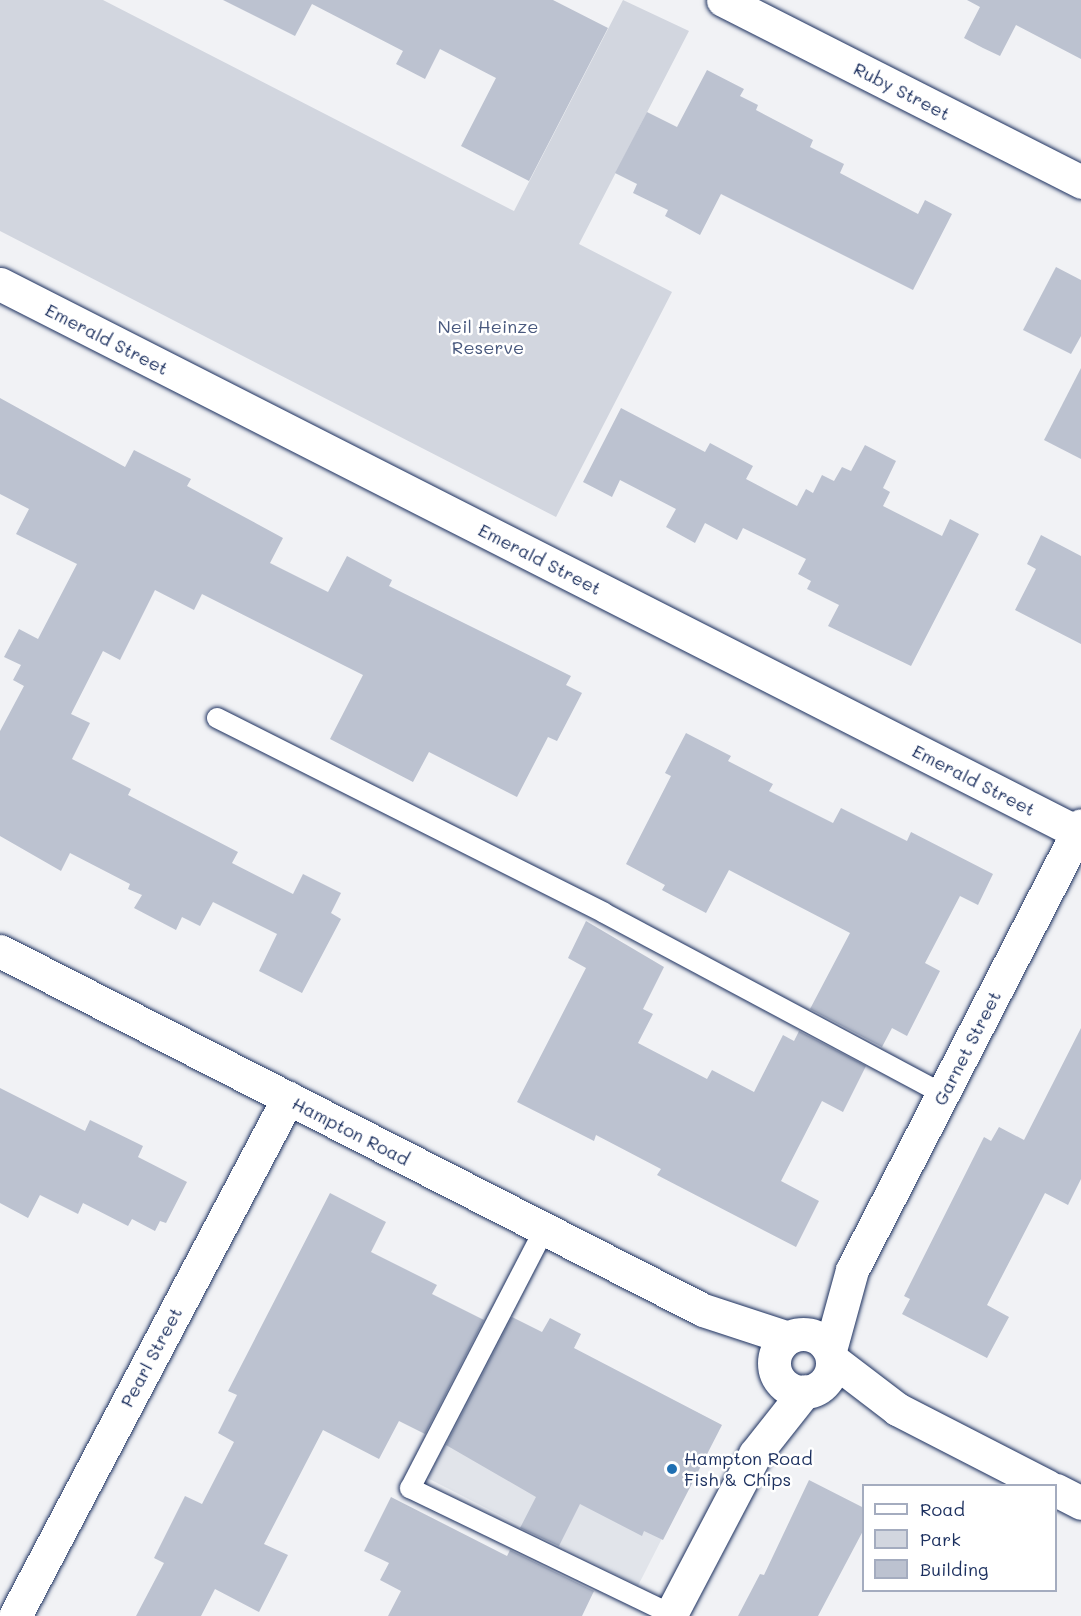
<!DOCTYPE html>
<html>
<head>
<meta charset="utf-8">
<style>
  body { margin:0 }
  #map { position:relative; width:1081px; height:1616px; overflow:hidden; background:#f1f2f5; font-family:Mali,sans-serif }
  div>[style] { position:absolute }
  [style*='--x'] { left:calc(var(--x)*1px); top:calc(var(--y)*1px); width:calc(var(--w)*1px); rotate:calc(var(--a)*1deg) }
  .built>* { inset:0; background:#e1e4ea; transform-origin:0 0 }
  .green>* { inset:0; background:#d2d6df }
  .building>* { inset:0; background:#bcc2d0 }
  .roads { filter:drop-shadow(0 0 2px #1b2f5e) drop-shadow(0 0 2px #1b2f5e) }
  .service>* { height:20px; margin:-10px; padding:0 10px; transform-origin:10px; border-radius:10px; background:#fff }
  .minor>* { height:33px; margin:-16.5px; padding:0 16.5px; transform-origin:16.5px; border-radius:16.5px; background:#fff }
  .minor>.ring { margin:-16.5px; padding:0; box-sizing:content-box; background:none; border:33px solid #fff; border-radius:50% }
  .dots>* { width:16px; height:16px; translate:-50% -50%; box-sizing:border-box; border:3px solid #fff; border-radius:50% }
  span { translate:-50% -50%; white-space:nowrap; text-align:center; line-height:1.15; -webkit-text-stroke:5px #fff; paint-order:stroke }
  .street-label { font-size:18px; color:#1b2f5e }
  .park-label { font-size:18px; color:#49597e }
  .poi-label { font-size:18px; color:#1b2f5e }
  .left { translate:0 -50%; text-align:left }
  .legend { position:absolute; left:862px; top:1484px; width:195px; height:108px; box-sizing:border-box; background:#fff; border:2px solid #a4acbf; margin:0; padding:8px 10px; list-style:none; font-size:18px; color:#1b2f5e }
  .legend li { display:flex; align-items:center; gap:12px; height:30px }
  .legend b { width:30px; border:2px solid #a4acbf }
</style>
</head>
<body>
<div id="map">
  <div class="built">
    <i style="left:510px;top:1317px;width:236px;height:181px;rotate:27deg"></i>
  </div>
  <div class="green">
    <i style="clip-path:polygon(0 0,103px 0,514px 211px,623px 0,689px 31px,579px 244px,672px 292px,556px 517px,0 231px)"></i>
  </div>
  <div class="building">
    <i style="clip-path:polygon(223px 0,553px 0,608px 28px,529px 181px,461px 146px,496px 78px,440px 49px,425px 79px,396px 64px,403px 51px,312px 4px,295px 36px)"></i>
    <i style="clip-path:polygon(967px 0,1081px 0,1081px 59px,1016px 25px,1000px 56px,983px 48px,964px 38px,980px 7px)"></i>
    <i style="clip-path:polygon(707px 70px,744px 89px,740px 96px,758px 105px,756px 110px,813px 140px,810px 147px,844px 164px,840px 173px,918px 214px,925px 200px,952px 214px,913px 290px,721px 194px,700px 235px,665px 216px,668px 210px,633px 193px,637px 184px,615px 173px,647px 112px,677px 127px)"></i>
    <i style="clip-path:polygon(1056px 267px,1081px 280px,1081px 336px,1071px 354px,1023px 330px)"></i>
    <i style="clip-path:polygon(1081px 368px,1081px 459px,1044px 440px)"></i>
    <i style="clip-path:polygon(0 398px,125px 467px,134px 450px,191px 479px,187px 486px,283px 538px,270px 563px,328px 592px,347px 556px,392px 580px,389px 586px,571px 676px,566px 685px,582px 693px,557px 741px,548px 737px,517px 797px,429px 752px,413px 782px,330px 739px,363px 675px,202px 594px,194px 610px,155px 590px,120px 660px,103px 651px,71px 714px,90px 723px,72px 759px,131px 789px,128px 795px,238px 852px,232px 863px,293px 894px,303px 874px,341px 893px,331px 913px,341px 919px,302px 993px,259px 971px,277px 934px,213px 902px,200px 926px,182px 917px,176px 930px,134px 908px,142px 895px,128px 889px,130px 884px,70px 853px,61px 871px,0 836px,0 731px,24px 686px,13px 680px,21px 665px,4px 657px,19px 629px,38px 639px,77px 564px,16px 534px,29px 509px,0 494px)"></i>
    <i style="clip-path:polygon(621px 408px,705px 452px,710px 443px,753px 466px,746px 479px,797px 506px,806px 489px,813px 493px,822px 475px,834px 481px,842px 467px,851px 471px,865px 445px,896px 461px,883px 488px,890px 492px,883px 506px,942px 536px,950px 519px,979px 534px,911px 666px,828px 626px,839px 605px,807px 589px,811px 581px,798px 574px,806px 559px,743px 528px,737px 540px,705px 523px,695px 543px,666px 527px,676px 509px,620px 480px,612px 497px,583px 482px)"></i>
    <i style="clip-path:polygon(1041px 535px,1081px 556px,1081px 644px,1015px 610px,1036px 569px,1027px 564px)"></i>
    <i style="clip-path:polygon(686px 733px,731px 756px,728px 761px,773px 784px,769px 791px,833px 823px,841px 808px,907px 841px,911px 832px,993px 874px,978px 905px,960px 896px,925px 963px,940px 971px,907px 1036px,892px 1028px,882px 1047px,810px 1009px,850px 933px,729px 870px,706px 913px,662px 890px,665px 885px,626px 864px,671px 776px,665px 773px)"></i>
    <i style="clip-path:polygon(586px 921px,664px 967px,643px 1009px,653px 1014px,638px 1043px,707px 1079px,712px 1070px,754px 1092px,783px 1035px,794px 1041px,799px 1031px,866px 1066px,843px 1112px,822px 1101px,781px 1181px,819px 1201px,796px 1247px,657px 1175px,661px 1169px,596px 1135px,594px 1141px,517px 1102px,586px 968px,568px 958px)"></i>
    <i style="clip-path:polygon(1081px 1028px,1081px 1179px,1068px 1205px,1045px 1193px,987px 1305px,1009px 1317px,987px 1358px,902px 1314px,910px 1299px,904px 1296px,984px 1137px,991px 1141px,999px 1127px,1024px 1140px)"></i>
    <i style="clip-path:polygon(0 1088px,85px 1131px,90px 1120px,143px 1146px,138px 1157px,187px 1182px,166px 1223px,160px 1221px,155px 1231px,132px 1219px,128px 1226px,83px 1203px,78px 1214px,40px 1195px,28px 1218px,0 1203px)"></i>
    <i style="clip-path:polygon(330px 1193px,386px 1222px,371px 1252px,437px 1285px,432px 1294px,484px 1320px,425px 1434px,399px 1421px,379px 1459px,323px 1430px,264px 1544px,288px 1555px,259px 1612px,215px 1589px,201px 1616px,136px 1616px,164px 1563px,154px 1558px,185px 1496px,202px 1504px,234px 1442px,218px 1433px,237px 1395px,228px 1391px)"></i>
    <i style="clip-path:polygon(512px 1317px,542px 1332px,550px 1318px,581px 1334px,574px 1348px,722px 1425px,663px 1540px,644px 1531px,642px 1536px,580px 1504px,559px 1546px,520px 1528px,536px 1497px,446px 1445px)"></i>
    <i style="clip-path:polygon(809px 1480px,864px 1508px,864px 1529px,818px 1616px,738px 1616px,760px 1574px,764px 1575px)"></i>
    <i style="clip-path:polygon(391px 1497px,507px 1556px,510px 1550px,594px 1591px,582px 1616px,388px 1616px,401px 1591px,380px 1580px,389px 1563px,364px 1551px)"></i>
  </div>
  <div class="roads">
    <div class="service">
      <i style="--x:217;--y:718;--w:433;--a:26.7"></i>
      <i style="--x:604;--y:913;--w:384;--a:28.1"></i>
      <i style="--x:544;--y:1230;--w:291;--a:117.4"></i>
      <i style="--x:410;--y:1488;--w:290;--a:25.8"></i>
    </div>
    <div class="minor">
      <i style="--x:723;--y:0;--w:402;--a:26.9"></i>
      <i style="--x:0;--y:284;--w:1213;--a:26.97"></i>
      <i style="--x:0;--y:951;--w:789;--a:27.05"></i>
      <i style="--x:703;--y:1310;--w:89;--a:18.2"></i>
      <i class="ring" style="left:774px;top:1334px;width:25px;height:25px"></i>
      <i style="--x:830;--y:1350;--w:83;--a:-74.6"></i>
      <i style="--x:852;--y:1270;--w:500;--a:-62.77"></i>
      <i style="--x:833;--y:1360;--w:81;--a:37.4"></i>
      <i style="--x:897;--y:1409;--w:169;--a:27.2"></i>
      <i style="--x:1056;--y:1490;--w:28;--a:27"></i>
      <i style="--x:15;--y:1616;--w:586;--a:-62.21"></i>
      <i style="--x:670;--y:1616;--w:183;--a:-62.3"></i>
      <i style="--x:755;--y:1454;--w:80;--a:-51.6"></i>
    </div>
  </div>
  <div class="dots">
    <i style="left:672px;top:1469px;background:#1f6fb2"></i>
  </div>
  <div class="street-label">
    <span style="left:902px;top:91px;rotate:27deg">Ruby Street</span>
    <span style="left:107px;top:339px;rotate:27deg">Emerald Street</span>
    <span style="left:540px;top:559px;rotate:27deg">Emerald Street</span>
    <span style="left:974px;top:780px;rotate:27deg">Emerald Street</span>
    <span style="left:967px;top:1048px;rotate:-63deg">Garnet Street</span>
    <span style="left:351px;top:1131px;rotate:27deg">Hampton Road</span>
    <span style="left:151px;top:1357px;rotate:-62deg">Pearl Street</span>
  </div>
  <div class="park-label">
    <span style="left:488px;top:337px">Neil Heinze<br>Reserve</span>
  </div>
  <div class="poi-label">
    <span class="left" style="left:684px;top:1469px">Hampton Road<br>Fish &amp; Chips</span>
  </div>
  <ul class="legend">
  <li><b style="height:8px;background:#fff"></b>Road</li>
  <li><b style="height:16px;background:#d2d6df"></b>Park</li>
  <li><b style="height:16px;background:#bcc2d0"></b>Building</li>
  </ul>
</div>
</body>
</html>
